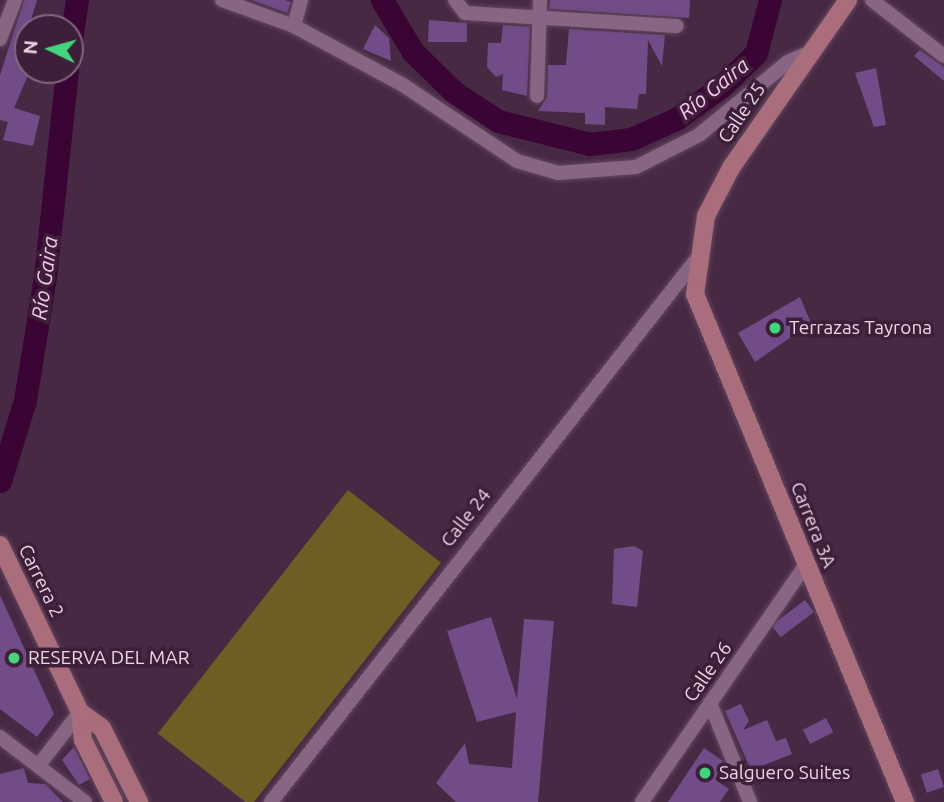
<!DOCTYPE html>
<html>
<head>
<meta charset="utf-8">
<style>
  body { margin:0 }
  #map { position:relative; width:944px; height:802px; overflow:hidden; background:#482944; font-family:Ubuntu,sans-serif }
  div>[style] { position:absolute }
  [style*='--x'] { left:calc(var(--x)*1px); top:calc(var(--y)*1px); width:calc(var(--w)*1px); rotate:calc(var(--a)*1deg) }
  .green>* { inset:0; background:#6f5e24; transform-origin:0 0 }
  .river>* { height:23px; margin:-11.5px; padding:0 11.5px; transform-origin:11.5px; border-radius:11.5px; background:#3a0435 }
  .building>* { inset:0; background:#724c88; transform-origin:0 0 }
  .roads { filter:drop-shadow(0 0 2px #62485e) drop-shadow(0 0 2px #62485e) }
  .street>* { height:14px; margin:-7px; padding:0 7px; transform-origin:7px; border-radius:7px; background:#886582 }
  .secondary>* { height:18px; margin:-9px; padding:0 9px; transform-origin:9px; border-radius:9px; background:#a96d7b }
  .dots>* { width:19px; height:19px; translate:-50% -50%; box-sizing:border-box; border:4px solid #3e1f39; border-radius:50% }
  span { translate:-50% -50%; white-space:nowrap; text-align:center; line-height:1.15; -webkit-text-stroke:7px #3e1f39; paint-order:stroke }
  .street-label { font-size:19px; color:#e9d5e5 }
  .poi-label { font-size:19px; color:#e9d5e5 }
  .left { translate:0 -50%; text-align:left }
  .water-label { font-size:21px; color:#f9c6f0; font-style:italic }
  .north { position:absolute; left:14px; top:14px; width:70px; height:70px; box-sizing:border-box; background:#3e1f39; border:2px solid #82687e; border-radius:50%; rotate:275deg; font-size:19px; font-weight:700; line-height:28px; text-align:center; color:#e9d5e5 }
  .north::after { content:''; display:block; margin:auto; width:24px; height:32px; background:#40d77c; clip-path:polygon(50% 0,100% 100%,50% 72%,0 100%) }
</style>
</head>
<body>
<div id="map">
  <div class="green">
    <i style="left:348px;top:490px;width:118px;height:309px;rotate:38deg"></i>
  </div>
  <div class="river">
    <i style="--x:382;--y:0;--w:61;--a:59.2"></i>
    <i style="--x:413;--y:52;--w:57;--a:44.3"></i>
    <i style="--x:454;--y:92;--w:53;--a:33.4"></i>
    <i style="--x:498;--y:121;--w:95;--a:14"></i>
    <i style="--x:590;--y:144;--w:41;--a:-7"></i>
    <i style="--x:631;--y:139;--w:49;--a:-24"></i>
    <i style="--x:676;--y:119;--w:57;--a:-35.7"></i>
    <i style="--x:722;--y:86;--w:47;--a:-44.1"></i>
    <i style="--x:756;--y:53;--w:55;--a:-75.2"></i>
    <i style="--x:70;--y:46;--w:47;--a:-81.3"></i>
    <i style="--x:0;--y:481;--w:85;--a:-72.8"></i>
    <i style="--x:25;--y:400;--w:125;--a:-80.8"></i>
    <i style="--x:45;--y:277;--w:208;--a:-83.9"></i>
  </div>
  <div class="building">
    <i style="clip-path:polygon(24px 0,37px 0,19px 58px,28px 62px,28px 75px,14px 108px,40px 116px,33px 146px,3px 140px,8px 122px,0 120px,0 75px)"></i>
    <i style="clip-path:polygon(252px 0,285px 0,291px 2px,287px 13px)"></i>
    <i style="clip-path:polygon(550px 0,690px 0,689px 18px,549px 9px)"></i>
    <i style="clip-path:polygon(429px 20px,467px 23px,467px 42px,428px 42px)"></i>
    <i style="clip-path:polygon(375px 25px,389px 38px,391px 61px,363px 49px)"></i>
    <i style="clip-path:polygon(503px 25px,530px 27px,527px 96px,502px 90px,503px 74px,496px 77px,487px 67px,488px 43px,501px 43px)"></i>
    <i style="clip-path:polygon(569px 29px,665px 35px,662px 66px,648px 40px,646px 94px,639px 94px,637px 109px,605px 107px,605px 125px,585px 124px,585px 113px,538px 111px,547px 97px,548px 65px,566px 65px)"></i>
    <i style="clip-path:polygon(920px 50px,944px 67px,944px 81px,914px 56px)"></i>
    <i style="clip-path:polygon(876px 68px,886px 125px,874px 127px,855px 73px)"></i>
    <i style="clip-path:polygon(800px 297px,811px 323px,755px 362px,738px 333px)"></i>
    <i style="clip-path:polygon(634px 546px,643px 551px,637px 607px,612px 604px,614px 549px)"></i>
    <i style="clip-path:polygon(0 595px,54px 714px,37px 737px,0 709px)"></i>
    <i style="left:805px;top:600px;width:15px;height:42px;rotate:53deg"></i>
    <i style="clip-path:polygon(491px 617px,517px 699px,524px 619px,554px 621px,538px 802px,456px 802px,436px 783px,465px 743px,469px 764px,512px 768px,516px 712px,477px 722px,447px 631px)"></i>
    <i style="clip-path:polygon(741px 704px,749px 721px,743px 730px,767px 720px,776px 741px,786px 738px,792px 754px,751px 770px,725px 711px)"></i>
    <i style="left:826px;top:718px;width:16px;height:26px;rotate:63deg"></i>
    <i style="clip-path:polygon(74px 747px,90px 779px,79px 785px,62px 760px)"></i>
    <i style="clip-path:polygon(704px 748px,723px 761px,717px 781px,729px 789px,720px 802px,668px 802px)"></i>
    <i style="clip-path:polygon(24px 768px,28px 783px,45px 784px,63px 802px,0 802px,0 774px)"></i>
    <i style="left:938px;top:769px;width:19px;height:18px;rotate:72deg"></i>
  </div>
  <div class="roads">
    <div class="street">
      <i style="--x:222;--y:0;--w:77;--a:19.9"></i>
      <i style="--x:294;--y:26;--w:124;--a:28.4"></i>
      <i style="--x:403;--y:85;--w:137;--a:33.7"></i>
      <i style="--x:517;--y:161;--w:43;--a:16.3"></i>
      <i style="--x:558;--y:173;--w:78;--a:-4.4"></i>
      <i style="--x:636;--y:167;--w:71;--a:-26.9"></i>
      <i style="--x:699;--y:135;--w:115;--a:-39.4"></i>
      <i style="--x:788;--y:62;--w:22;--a:-24"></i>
      <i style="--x:455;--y:0;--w:16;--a:52"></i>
      <i style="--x:465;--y:13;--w:212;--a:3.5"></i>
      <i style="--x:872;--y:0;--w:91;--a:37.9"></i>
      <i style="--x:294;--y:26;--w:27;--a:-75"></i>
      <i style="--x:0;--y:39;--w:42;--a:-69"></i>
      <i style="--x:537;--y:96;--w:96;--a:-88.2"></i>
      <i style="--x:710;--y:703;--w:107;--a:68"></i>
      <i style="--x:0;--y:737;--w:107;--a:37.4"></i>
      <i style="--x:38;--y:766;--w:68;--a:-52.1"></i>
      <i style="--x:271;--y:802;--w:687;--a:-51.91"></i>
      <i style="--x:642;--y:802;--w:289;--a:-55.4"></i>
    </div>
    <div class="secondary">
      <i style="--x:848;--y:0;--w:203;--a:124.9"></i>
      <i style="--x:732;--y:166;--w:56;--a:117.5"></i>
      <i style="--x:706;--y:216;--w:79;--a:98"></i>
      <i style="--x:695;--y:294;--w:550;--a:67.54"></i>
      <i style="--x:0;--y:545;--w:185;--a:64.4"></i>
      <i style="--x:80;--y:712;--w:28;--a:84"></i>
      <i style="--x:83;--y:740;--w:69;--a:63.4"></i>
      <i style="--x:80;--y:712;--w:27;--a:36"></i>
      <i style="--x:102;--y:728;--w:83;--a:63.4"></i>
    </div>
  </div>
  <div class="dots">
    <i style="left:775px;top:328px;background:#40d77c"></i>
    <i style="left:14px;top:658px;background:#40d77c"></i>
    <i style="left:705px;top:773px;background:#40d77c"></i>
  </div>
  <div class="street-label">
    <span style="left:742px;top:113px;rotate:-56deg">Calle 25</span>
    <span style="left:466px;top:518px;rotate:-52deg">Calle 24</span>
    <span style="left:813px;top:525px;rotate:68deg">Carrera 3A</span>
    <span style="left:41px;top:581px;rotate:64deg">Carrera 2</span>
    <span style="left:708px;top:672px;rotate:-55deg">Calle 26</span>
  </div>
  <div class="poi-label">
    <span class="left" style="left:789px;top:328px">Terrazas Tayrona</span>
    <span class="left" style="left:28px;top:658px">RESERVA DEL MAR</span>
    <span class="left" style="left:719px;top:773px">Salguero Suites</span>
  </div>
  <div class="water-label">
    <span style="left:713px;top:88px;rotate:-39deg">Río Gaira</span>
    <span style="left:44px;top:278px;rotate:-82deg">Río Gaira</span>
  </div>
  <div class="north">N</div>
</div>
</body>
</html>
